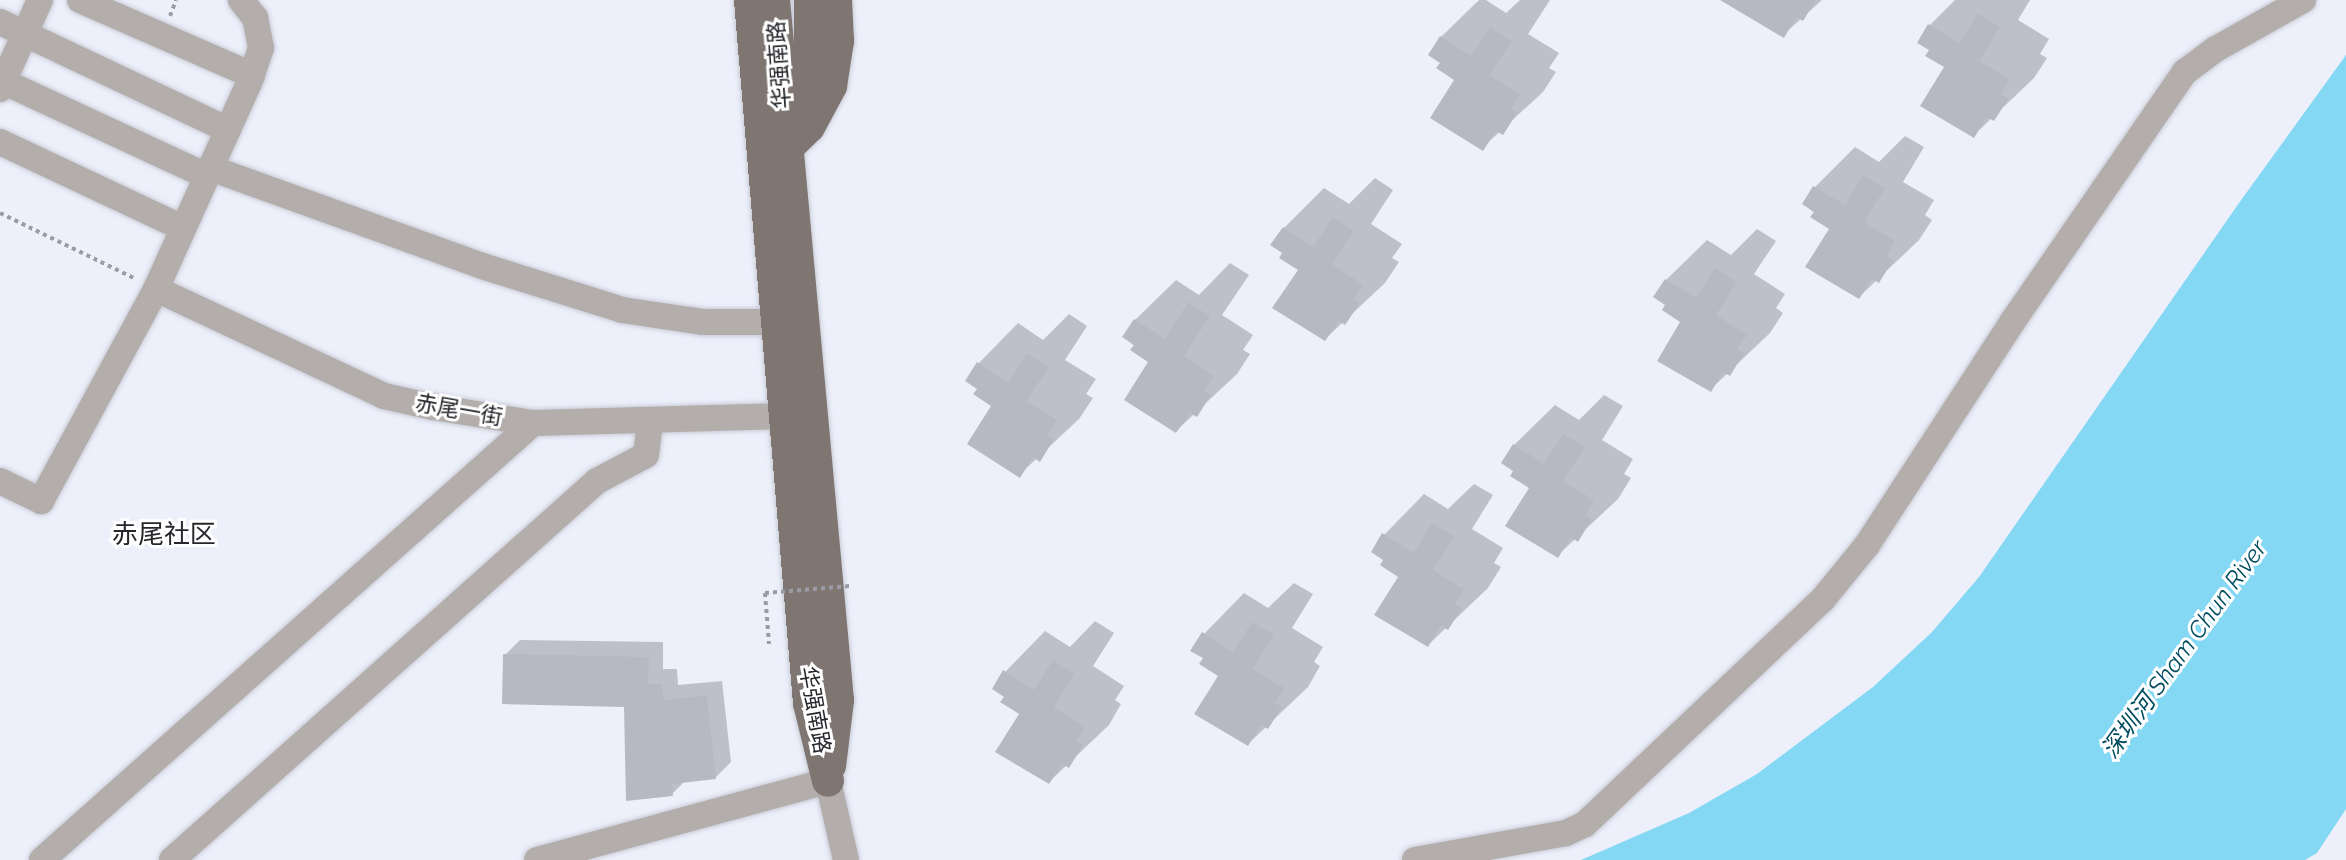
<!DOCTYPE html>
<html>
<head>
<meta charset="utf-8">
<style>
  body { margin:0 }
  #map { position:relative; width:2346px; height:860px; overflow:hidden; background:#edf0fb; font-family:Raleway,"Noto Sans SC",sans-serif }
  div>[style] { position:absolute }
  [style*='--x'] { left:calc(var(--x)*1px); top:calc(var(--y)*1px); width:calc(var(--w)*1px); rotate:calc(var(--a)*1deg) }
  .water>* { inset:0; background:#85d8f4 }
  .shadow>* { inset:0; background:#0003 }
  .building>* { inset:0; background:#b6b9c3 }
  .path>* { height:4px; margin-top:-2px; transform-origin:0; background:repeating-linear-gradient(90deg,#9a9ca4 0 4px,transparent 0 8px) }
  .roads { filter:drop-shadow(0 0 2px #c9ccd6) drop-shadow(0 0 2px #c9ccd6) }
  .minor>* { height:26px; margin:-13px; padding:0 13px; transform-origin:13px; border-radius:13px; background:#b3adab }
  .major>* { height:32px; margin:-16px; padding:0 16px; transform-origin:16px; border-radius:16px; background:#7f7672 }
  .path-bridge>* { height:4px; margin-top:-2px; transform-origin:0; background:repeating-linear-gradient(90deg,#9a9ca4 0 4px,transparent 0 8px) }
  span { translate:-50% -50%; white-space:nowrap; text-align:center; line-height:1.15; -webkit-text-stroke:6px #fff; paint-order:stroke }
  .street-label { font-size:22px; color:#26272b }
  .water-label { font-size:24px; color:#014d60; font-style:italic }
  .quarter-label { font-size:26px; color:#26272b }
</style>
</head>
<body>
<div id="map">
  <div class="water">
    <i style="clip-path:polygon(2346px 55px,2346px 809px,2317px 853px,2305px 860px,1581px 860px,1689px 813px,1757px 774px,1873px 687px,1932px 632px,1979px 577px,2239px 203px)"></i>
  </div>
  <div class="shadow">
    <i style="clip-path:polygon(1479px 0,1486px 0,1506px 13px,1520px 0,1550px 0,1528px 34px,1559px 53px,1549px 68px,1556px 72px,1543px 92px,1482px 148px,1457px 79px,1443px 62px,1441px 37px)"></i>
    <i style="clip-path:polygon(1736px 0,1822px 0,1783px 35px)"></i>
    <i style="clip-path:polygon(1955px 0,2030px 0,2018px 20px,2049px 39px,2040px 54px,2047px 58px,2034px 78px,1974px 135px,1947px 67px,1932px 50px,1930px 25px)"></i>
    <i style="clip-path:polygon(1905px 136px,1924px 147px,1903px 182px,1934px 200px,1925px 215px,1932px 220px,1919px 240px,1859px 297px,1832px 228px,1804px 204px,1815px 187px,1855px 147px,1879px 162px)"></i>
    <i style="clip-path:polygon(1375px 178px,1393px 190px,1371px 224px,1402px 244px,1392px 258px,1399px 262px,1385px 283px,1325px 339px,1284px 228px,1324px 188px,1349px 204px)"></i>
    <i style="clip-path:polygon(1757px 229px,1776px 241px,1754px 274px,1785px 294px,1776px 308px,1783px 313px,1770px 333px,1710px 390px,1683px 321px,1656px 297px,1666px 280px,1707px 240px,1731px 255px)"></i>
    <i style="clip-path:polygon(1230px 263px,1249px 275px,1222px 315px,1253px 335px,1243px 350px,1250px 354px,1237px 374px,1176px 431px,1151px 362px,1124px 336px,1135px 320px,1176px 280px,1199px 295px)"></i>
    <i style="clip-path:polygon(1069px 314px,1087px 326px,1065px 360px,1096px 379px,1086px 394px,1093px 398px,1079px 419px,1019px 475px,994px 406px,979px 388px,978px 364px,1018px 323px,1043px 340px)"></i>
    <i style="clip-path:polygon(1604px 395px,1623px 406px,1602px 440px,1633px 459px,1624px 474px,1631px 478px,1618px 499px,1558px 555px,1531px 487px,1516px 470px,1514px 445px,1555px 405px,1579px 420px)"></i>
    <i style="clip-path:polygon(1474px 484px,1493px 495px,1472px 529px,1503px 548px,1494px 563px,1501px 567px,1488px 588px,1428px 645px,1401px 576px,1386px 559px,1384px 535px,1424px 494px,1448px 509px)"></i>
    <i style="clip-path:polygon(1294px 583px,1313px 594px,1292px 628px,1323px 647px,1314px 662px,1320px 666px,1308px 687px,1248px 744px,1221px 675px,1206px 658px,1204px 634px,1244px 593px,1268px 608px)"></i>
    <i style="clip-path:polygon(1095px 621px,1114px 633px,1093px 666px,1124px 686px,1115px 700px,1121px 704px,1109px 725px,1049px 782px,1022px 713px,1007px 696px,1005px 672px,1045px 631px,1070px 647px)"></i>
    <i style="clip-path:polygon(520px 640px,663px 642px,663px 669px,677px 669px,678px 685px,722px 681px,731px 762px,715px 778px,685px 781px,672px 794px,626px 705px,505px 655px)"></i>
  </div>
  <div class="building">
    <i style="clip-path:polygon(1720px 0,1816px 0,1803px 21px,1796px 17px,1784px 38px)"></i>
    <i style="clip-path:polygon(1978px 13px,2000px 27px,1979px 61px,2010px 80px,2001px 94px,2008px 99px,1994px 121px,1987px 117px,1974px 138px,1920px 106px,1944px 67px,1925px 56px,1929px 50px,1917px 43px,1928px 24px,1960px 43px)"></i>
    <i style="clip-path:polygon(1490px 27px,1512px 41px,1489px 75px,1520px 94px,1511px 109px,1517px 113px,1503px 135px,1496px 131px,1483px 151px,1430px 118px,1454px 80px,1436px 68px,1440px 63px,1428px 55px,1440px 36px,1471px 56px)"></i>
    <i style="clip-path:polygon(1863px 175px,1885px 188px,1864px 222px,1895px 241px,1886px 256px,1893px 260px,1879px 283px,1872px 279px,1859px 299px,1805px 267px,1829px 229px,1810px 217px,1814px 212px,1802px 204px,1813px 186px,1845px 205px)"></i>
    <i style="clip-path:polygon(1333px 217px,1354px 231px,1332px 264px,1363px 285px,1353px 299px,1360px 303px,1345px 325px,1339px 321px,1325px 341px,1272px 308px,1298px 270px,1279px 258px,1282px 253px,1270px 245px,1283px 227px,1313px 247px)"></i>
    <i style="clip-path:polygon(1715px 268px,1737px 282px,1716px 315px,1747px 335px,1737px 349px,1744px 353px,1730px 376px,1723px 372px,1711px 392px,1657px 361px,1680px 322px,1662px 310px,1665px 305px,1653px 297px,1665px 279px,1696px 298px)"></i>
    <i style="clip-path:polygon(1188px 302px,1210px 316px,1184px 356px,1214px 376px,1204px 391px,1211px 395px,1197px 417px,1190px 413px,1176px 433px,1124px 400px,1148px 362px,1130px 350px,1134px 345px,1122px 337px,1134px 319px,1165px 339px)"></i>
    <i style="clip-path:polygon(1027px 353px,1049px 367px,1026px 401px,1057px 420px,1047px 435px,1054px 439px,1040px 462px,1033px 457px,1020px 478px,967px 444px,991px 406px,973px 394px,977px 389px,965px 381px,977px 362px,1008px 383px)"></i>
    <i style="clip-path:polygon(1563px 434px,1585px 447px,1563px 481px,1594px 500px,1585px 515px,1592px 519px,1578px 542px,1571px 537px,1558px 558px,1505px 526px,1529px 488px,1510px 476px,1513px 471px,1501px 463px,1513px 444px,1544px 464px)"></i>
    <i style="clip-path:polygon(1432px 523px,1454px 536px,1433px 570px,1464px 589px,1455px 604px,1462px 608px,1448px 630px,1441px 626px,1428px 647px,1374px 615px,1398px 577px,1380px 565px,1383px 560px,1371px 552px,1382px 533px,1414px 553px)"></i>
    <i style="clip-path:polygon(1252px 622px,1274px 635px,1253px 669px,1284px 688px,1275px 703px,1282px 707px,1268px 729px,1261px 725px,1248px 746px,1194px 714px,1218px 676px,1199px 664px,1203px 658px,1190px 651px,1202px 632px,1233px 652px)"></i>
    <i style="clip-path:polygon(503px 654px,649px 657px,648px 684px,662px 684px,664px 700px,707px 695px,716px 779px,672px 784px,673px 796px,626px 801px,624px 707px,502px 704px)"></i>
    <i style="clip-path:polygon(1053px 660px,1075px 674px,1054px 707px,1085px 727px,1076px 741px,1083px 745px,1069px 768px,1062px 764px,1049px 784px,995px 752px,1019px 714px,1000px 702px,1004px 697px,992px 689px,1003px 670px,1034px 690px)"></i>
  </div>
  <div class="path">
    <i style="--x:170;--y:16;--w:17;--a:-69"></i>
    <i style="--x:0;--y:213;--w:151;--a:25.9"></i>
    <i style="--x:765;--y:593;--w:51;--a:85.5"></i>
  </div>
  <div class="roads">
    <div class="minor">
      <i style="--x:80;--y:0;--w:188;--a:23.6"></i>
      <i style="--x:0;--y:22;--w:252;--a:25.3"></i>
      <i style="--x:0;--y:80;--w:228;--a:24.9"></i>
      <i style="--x:0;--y:89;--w:98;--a:-65.8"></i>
      <i style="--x:0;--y:142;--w:202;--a:25.2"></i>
      <i style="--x:210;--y:168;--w:289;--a:19.8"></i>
      <i style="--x:482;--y:266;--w:147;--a:17.4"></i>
      <i style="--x:622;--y:310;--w:81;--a:8.5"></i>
      <i style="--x:702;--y:322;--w:76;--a:0"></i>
      <i style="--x:156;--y:289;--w:252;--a:25.1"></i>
      <i style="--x:384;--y:396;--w:50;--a:12.7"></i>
      <i style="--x:433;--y:407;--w:101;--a:9.1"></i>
      <i style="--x:533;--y:423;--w:253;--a:-1.6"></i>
      <i style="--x:0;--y:481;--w:46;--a:26"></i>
      <i style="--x:41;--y:501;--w:241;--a:-61.5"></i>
      <i style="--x:156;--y:289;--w:226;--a:-65.7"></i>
      <i style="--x:249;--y:83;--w:37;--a:-71"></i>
      <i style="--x:261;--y:48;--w:31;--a:-101"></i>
      <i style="--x:255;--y:18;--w:23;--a:-128"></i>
      <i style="--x:42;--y:860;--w:657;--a:-41.67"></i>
      <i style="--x:172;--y:860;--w:569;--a:-41.73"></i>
      <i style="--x:597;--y:481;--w:55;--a:-28"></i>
      <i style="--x:646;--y:455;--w:35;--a:-83"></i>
      <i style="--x:537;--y:860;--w:302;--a:-15.2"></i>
      <i style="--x:828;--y:781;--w:81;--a:77.2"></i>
      <i style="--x:1415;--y:860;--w:153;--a:-10.1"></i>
      <i style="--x:1566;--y:833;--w:21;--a:-25"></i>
      <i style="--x:1585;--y:824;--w:328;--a:-43.4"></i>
      <i style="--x:1823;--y:599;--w:70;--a:-50.8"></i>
      <i style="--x:1867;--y:545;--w:267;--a:-56.9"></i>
      <i style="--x:2013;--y:321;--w:303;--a:-55.4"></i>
      <i style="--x:2185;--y:72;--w:39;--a:-37"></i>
      <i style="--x:2216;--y:49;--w:100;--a:-29.4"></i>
    </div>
    <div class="major">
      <i style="--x:750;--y:0;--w:705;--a:85.2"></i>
      <i style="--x:809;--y:703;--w:80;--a:76.3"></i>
      <i style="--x:774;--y:0;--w:703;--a:84.78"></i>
      <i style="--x:838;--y:700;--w:66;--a:96.9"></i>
      <i style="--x:792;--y:132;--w:77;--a:-76.5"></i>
      <i style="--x:810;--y:57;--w:57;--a:-90"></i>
      <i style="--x:785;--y:150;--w:33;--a:-44"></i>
      <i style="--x:809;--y:127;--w:47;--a:-61.8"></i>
      <i style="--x:831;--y:86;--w:46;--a:-81.2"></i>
      <i style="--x:838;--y:41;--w:41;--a:-92.8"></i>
    </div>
  </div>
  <div class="path-bridge">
    <i style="--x:765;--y:593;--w:85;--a:-4.7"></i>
  </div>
  <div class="street-label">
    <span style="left:779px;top:65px;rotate:-94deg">华强南路</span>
    <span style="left:459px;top:410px;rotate:10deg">赤尾一街</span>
    <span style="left:815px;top:710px;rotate:80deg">华强南路</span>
  </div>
  <div class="water-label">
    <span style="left:2184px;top:649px;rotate:-54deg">深圳河 Sham Chun River</span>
  </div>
  <div class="quarter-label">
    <span style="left:164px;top:535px">赤尾社区</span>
  </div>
</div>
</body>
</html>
